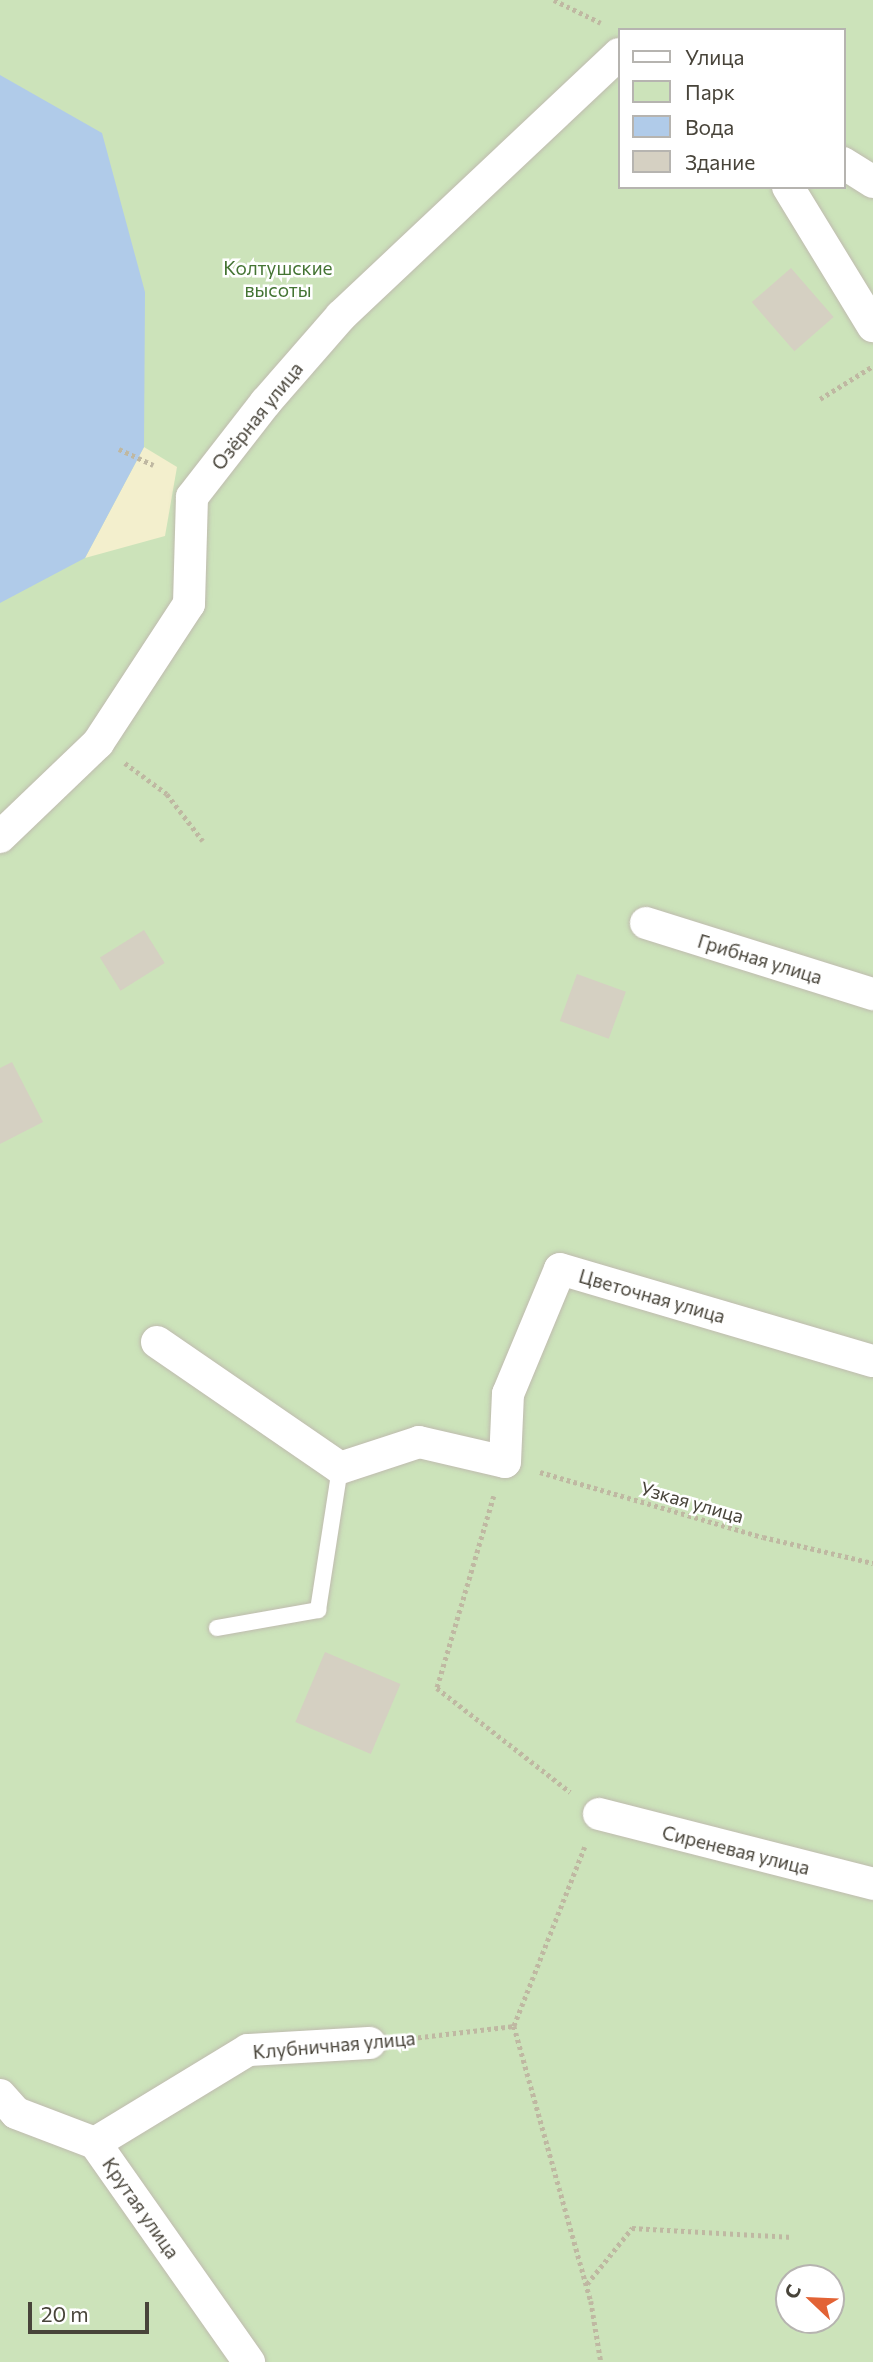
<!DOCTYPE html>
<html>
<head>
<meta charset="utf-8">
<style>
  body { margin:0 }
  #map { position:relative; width:873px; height:2362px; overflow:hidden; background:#f4f3ec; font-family:Commissioner,sans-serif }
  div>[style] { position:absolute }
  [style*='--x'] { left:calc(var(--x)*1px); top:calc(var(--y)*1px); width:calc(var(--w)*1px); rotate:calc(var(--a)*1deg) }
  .green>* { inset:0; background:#cce3ba }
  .sand>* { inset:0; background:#f3efcd }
  .water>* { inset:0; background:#b0cbe9 }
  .building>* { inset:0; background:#d5d0c2; transform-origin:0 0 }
  .path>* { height:4.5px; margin-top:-2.25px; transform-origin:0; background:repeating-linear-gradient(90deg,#bfb8a2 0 3.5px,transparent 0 7px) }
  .roads { filter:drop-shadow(0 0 2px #bfbbaf) drop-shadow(0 0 2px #bfbbaf) }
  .lane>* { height:16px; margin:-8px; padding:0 8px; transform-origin:8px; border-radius:8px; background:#fff }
  .street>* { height:32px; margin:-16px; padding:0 16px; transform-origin:16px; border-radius:16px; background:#fff }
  span { translate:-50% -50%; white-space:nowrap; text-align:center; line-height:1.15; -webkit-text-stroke:5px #fff; paint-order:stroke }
  .park-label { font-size:19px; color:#447433 }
  .street-label { font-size:19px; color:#48443a }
  .legend { position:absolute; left:618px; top:28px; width:228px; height:161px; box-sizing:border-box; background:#fff; border:2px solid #b6b4b0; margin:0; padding:9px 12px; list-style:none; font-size:21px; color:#48443a }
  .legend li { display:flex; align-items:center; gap:14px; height:35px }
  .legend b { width:35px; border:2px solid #b6b4b0 }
  .north { position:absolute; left:775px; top:2264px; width:70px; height:70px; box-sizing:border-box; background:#fff; border:2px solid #b6b4b0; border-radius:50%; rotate:293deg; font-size:19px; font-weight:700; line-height:28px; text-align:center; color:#48443a }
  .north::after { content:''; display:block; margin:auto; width:24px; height:32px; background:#e26335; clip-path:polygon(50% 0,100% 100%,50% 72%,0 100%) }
  .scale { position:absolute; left:28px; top:2302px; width:121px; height:32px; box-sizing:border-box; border:4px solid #48443a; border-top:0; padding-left:9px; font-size:21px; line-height:24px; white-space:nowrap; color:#48443a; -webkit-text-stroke:5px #fff; paint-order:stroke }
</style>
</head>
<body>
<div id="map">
  <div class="green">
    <i style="clip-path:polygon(evenodd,0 0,873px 0,873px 2362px,0 2362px,0 0,619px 30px,843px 30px,843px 187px,619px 187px,619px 30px,0 0,789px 2278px,831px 2278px,831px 2320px,789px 2320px,789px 2278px)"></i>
  </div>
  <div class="sand">
    <i style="clip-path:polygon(144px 447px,177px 467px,165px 536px,85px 558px)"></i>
  </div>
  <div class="water">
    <i style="clip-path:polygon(0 75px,102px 133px,145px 292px,144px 447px,85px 558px,0 603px)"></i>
  </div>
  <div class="building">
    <i style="left:791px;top:268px;width:65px;height:52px;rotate:49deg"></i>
    <i style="left:144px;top:930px;width:39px;height:52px;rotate:58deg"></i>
    <i style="left:577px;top:974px;width:52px;height:50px;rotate:20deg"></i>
    <i style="clip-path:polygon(12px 1062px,43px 1122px,0 1144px,0 1068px)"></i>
    <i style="left:325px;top:1652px;width:82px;height:76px;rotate:23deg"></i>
  </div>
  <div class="path">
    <i style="--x:554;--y:0;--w:52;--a:26.1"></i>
    <i style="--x:820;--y:399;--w:62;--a:-31.9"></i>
    <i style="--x:119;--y:449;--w:38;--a:25"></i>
    <i style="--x:125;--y:763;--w:52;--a:36.4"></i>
    <i style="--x:167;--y:794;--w:59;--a:52.5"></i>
    <i style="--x:540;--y:1472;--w:232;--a:16.3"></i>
    <i style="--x:763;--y:1537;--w:113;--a:13.3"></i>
    <i style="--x:494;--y:1496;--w:200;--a:106.5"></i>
    <i style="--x:437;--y:1688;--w:169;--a:38"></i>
    <i style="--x:585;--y:1847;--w:193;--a:111.6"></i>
    <i style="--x:514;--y:2026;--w:286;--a:74.4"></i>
    <i style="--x:591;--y:2301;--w:62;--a:80.7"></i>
    <i style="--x:404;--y:2039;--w:111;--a:-6.7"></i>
    <i style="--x:587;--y:2284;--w:72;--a:-51.2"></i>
    <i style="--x:632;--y:2228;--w:161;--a:3.2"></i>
  </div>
  <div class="roads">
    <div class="lane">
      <i style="--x:217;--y:1628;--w:103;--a:-10.1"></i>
      <i style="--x:318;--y:1610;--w:144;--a:-81.2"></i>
    </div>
    <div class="street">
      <i style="--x:843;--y:163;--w:36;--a:32"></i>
      <i style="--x:788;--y:187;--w:163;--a:58.6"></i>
      <i style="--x:0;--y:837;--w:136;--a:-43.8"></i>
      <i style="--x:98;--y:743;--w:166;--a:-56.8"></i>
      <i style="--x:189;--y:604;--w:107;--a:-88.4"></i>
      <i style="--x:192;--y:497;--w:120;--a:-52.1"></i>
      <i style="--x:266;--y:402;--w:114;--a:-48.9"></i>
      <i style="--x:341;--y:316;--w:382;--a:-43.3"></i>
      <i style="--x:646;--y:923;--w:238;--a:17.4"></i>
      <i style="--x:157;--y:1342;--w:222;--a:34.5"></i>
      <i style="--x:340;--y:1468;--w:83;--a:-18.2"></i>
      <i style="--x:419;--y:1442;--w:88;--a:13.1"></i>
      <i style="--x:505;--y:1462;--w:68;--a:-87.5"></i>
      <i style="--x:508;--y:1394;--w:135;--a:-67.4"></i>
      <i style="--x:560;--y:1269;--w:326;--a:16.4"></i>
      <i style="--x:599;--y:1814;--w:283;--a:14.3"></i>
      <i style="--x:0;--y:2095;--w:24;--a:48"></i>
      <i style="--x:16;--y:2113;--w:85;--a:20.8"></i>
      <i style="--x:95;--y:2143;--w:268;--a:54.9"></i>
      <i style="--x:95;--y:2143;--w:179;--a:-31.3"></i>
      <i style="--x:248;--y:2050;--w:122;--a:-3.3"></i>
    </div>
  </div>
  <div class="park-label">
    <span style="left:278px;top:279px">Колтушские<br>высоты</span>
  </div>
  <div class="street-label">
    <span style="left:257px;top:416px;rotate:-51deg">Озёрная улица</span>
    <span style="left:760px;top:959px;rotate:17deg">Грибная улица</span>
    <span style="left:652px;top:1296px;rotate:16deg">Цветочная улица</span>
    <span style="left:692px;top:1502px;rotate:16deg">Узкая улица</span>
    <span style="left:736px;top:1850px;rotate:14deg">Сиреневая улица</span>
    <span style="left:334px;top:2045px;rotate:-5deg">Клубничная улица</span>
    <span style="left:141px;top:2208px;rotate:55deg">Крутая улица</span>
  </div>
  <ul class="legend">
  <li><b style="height:9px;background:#fff"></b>Улица</li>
  <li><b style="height:19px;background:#cce3ba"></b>Парк</li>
  <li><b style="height:19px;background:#b0cbe9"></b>Вода</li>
  <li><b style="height:19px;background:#d5d0c2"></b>Здание</li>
  </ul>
  <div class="north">С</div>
  <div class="scale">20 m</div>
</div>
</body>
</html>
